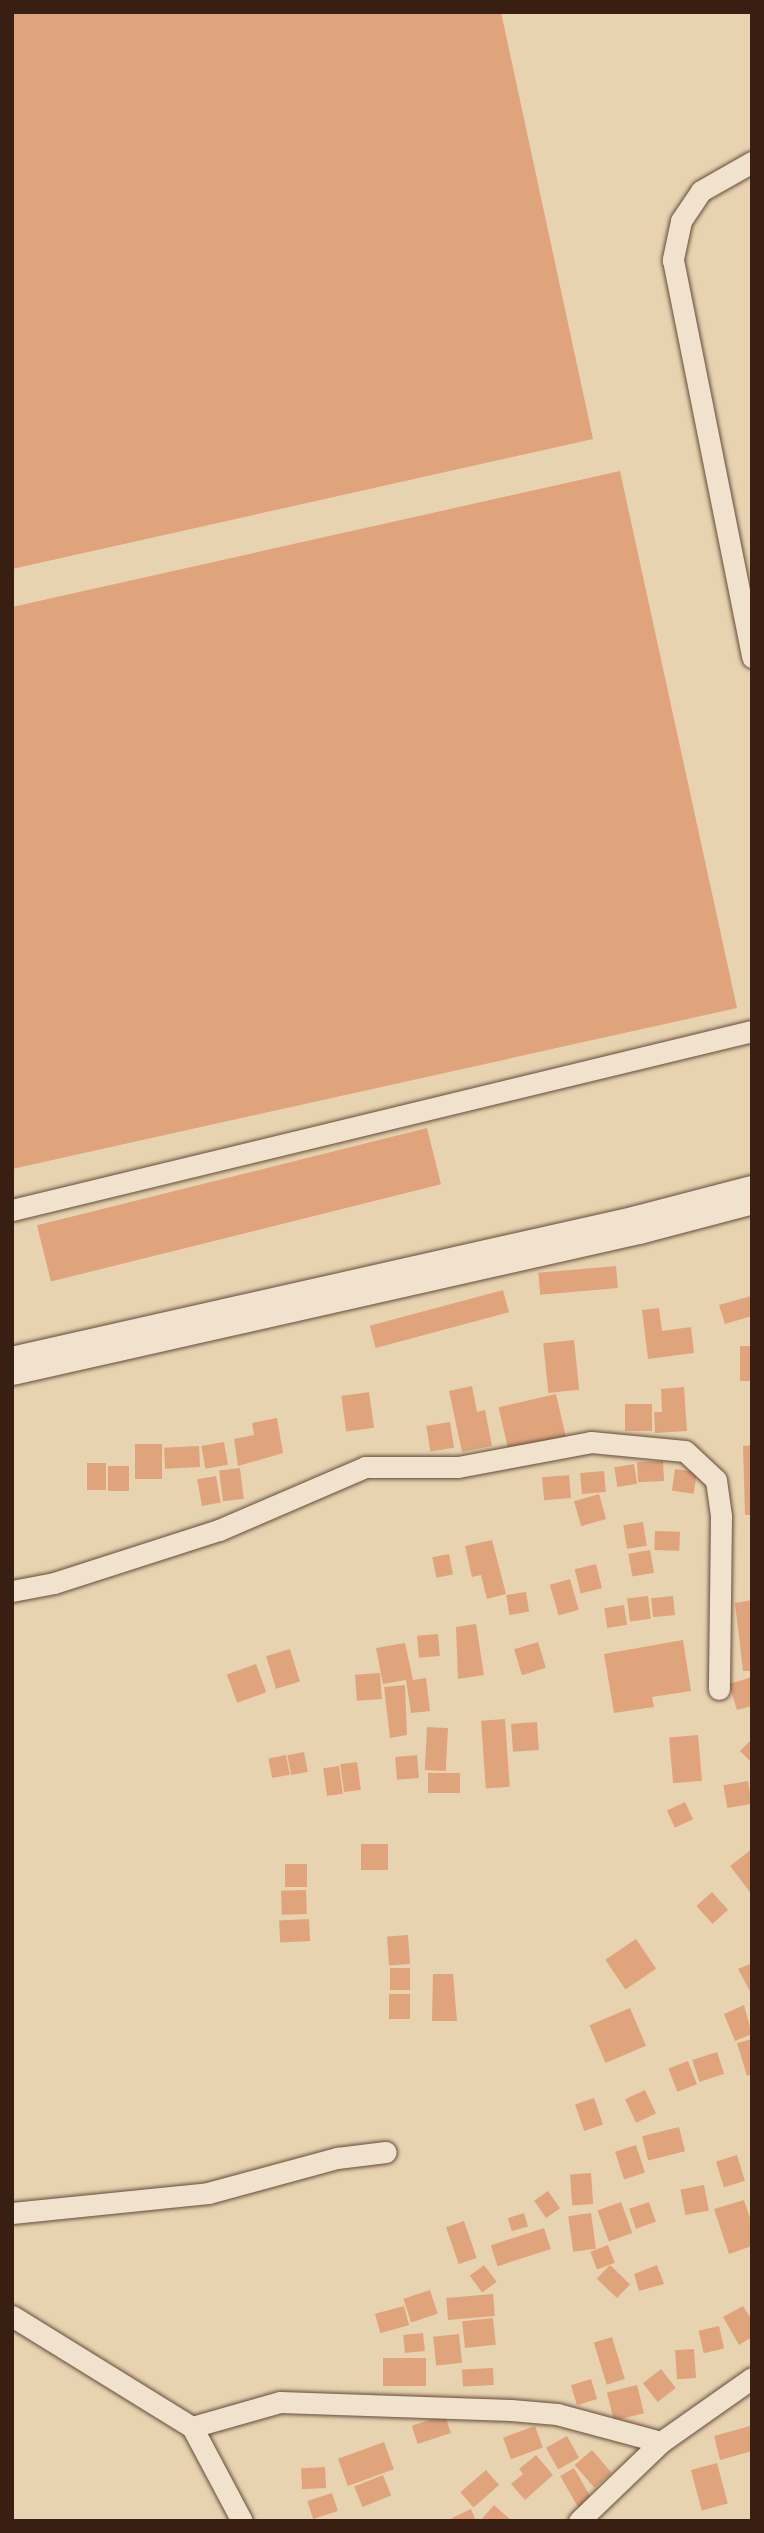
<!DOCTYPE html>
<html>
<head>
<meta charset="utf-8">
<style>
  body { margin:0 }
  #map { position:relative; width:764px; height:2533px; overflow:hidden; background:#e8d3b1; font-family:"IM FELL English",serif }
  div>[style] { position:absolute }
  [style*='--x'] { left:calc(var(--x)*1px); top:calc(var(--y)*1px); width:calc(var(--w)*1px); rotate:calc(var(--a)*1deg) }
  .building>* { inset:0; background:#e0a47d; transform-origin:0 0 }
  .roads { filter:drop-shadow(0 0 2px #654c3a) drop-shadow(0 0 2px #654c3a) }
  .lane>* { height:21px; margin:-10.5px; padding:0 10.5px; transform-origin:10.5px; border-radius:10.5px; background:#f0e2cc }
  .street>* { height:38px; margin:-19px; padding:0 19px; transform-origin:19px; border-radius:19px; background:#f0e2cc }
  span { translate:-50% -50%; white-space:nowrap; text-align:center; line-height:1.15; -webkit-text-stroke:6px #f0e2cc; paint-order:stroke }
  .frame { position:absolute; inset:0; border:14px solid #391f12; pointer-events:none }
</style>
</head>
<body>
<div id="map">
  <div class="building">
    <i style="clip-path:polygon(12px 12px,501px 12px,593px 439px,12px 569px)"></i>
    <i style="clip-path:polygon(620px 471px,737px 1008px,12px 1169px,12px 607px)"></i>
    <i style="left:427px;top:1128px;width:58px;height:402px;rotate:76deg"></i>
    <i style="left:616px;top:1266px;width:22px;height:78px;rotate:85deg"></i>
    <i style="left:503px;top:1290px;width:23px;height:138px;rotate:75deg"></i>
    <i style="clip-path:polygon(751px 1296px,752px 1316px,725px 1324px,719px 1305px)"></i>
    <i style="clip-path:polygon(659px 1308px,662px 1331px,691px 1327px,694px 1353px,648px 1359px,642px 1310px)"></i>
    <i style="left:574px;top:1340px;width:50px;height:31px;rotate:84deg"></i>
    <i style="left:752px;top:1346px;width:35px;height:12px;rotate:90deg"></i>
    <i style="clip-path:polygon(472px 1386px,477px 1412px,485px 1410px,492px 1446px,462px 1452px,449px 1391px)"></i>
    <i style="clip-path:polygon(684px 1387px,687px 1431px,655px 1433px,654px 1412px,662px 1412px,661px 1389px)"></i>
    <i style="left:369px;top:1392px;width:36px;height:28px;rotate:82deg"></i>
    <i style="left:556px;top:1394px;width:44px;height:59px;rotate:77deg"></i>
    <i style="left:625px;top:1404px;width:27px;height:27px"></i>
    <i style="clip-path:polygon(277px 1418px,283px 1453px,238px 1466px,234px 1439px,254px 1435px,252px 1423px)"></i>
    <i style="left:450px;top:1422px;width:26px;height:24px;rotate:81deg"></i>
    <i style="left:224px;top:1442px;width:23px;height:23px;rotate:80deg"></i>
    <i style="left:135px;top:1444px;width:27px;height:35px"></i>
    <i style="clip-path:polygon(752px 1445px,752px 1515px,745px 1515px,743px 1446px)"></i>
    <i style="left:199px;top:1446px;width:21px;height:35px;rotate:87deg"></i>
    <i style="left:663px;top:1461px;width:20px;height:26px;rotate:87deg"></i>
    <i style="left:106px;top:1463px;width:27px;height:19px;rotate:90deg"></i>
    <i style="left:634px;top:1464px;width:20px;height:20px;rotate:81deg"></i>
    <i style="left:108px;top:1466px;width:21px;height:25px"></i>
    <i style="left:240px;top:1468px;width:31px;height:21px;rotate:83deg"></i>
    <i style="left:675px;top:1469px;width:22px;height:22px;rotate:8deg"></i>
    <i style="left:604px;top:1471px;width:21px;height:24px;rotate:85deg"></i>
    <i style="left:569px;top:1475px;width:23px;height:27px;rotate:85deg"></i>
    <i style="left:216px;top:1476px;width:27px;height:19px;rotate:80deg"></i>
    <i style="left:599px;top:1494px;width:26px;height:26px;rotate:74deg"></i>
    <i style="left:643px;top:1522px;width:24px;height:20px;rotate:81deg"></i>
    <i style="left:655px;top:1531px;width:25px;height:19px;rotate:2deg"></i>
    <i style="clip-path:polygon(492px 1540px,506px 1594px,487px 1599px,481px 1575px,472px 1577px,465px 1546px)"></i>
    <i style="left:650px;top:1550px;width:23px;height:22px;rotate:80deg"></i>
    <i style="left:449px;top:1554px;width:21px;height:17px;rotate:79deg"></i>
    <i style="left:596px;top:1564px;width:25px;height:22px;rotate:76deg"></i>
    <i style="left:570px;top:1579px;width:32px;height:21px;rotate:74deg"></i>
    <i style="left:526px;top:1592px;width:20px;height:20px;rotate:81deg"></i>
    <i style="left:648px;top:1596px;width:23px;height:21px;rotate:83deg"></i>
    <i style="left:673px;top:1596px;width:19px;height:22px;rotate:84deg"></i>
    <i style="clip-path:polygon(752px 1600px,752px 1671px,743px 1671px,735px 1603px)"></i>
    <i style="left:624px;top:1605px;width:20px;height:20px;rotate:81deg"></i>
    <i style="clip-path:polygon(476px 1624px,484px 1675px,458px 1679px,456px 1627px)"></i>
    <i style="left:438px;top:1634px;width:22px;height:21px;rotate:85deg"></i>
    <i style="clip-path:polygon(683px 1640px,691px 1691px,652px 1697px,654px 1707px,614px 1713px,604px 1654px)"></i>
    <i style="left:538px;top:1642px;width:27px;height:25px;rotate:73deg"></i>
    <i style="clip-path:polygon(405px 1643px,413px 1680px,426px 1678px,430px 1711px,411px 1713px,406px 1680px,383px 1684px,376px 1648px)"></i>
    <i style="left:290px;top:1649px;width:34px;height:25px;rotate:73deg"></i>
    <i style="left:256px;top:1664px;width:30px;height:31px;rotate:70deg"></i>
    <i style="left:380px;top:1673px;width:26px;height:25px;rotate:86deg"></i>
    <i style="clip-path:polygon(752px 1677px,752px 1706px,737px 1710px,729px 1684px)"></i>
    <i style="clip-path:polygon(405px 1685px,407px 1735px,390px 1738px,384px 1687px)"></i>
    <i style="left:505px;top:1719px;width:68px;height:24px;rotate:86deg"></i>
    <i style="left:537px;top:1722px;width:28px;height:26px;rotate:86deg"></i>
    <i style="left:427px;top:1727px;width:21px;height:43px;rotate:3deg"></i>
    <i style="left:698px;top:1735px;width:46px;height:29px;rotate:85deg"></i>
    <i style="clip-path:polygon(752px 1739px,752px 1763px,740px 1751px)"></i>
    <i style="left:304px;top:1752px;width:20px;height:17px;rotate:79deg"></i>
    <i style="left:286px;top:1755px;width:20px;height:18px;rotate:79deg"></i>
    <i style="left:417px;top:1755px;width:23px;height:22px;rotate:85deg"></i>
    <i style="left:357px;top:1762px;width:28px;height:17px;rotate:82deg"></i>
    <i style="left:339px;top:1766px;width:28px;height:16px;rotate:82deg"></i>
    <i style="left:428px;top:1773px;width:32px;height:20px"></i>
    <i style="left:748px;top:1781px;width:23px;height:25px;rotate:80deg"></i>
    <i style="left:685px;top:1802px;width:19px;height:20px;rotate:65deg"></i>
    <i style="left:388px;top:1844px;width:26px;height:27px;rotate:90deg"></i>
    <i style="clip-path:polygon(752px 1849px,752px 1890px,750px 1892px,730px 1866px)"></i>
    <i style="left:307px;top:1864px;width:23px;height:22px;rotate:90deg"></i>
    <i style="left:306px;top:1890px;width:24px;height:25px;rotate:88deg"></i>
    <i style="left:712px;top:1892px;width:24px;height:21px;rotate:48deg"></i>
    <i style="left:309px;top:1919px;width:22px;height:30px;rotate:87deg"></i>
    <i style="left:408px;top:1935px;width:29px;height:21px;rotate:86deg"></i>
    <i style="left:636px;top:1939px;width:36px;height:37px;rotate:56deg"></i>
    <i style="clip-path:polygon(752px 1963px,752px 1995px,738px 1969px)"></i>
    <i style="left:390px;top:1968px;width:20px;height:22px"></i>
    <i style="clip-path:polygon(433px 1974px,453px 1974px,457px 2021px,432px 2021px)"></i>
    <i style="left:389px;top:1994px;width:21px;height:25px"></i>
    <i style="clip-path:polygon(744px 2005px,752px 2034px,735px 2041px,724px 2014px)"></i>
    <i style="left:630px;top:2008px;width:41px;height:44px;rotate:67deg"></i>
    <i style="clip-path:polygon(752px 2039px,752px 2074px,747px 2076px,737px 2043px)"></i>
    <i style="left:717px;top:2052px;width:23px;height:26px;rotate:72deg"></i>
    <i style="left:688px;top:2061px;width:25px;height:21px;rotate:69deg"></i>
    <i style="left:645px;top:2090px;width:26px;height:22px;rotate:65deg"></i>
    <i style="left:594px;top:2098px;width:28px;height:20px;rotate:71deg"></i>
    <i style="left:679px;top:2127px;width:25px;height:38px;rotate:76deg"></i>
    <i style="left:636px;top:2145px;width:29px;height:22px;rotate:72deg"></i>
    <i style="left:737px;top:2155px;width:27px;height:22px;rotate:73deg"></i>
    <i style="left:591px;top:2173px;width:31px;height:21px;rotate:86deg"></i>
    <i style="left:704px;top:2185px;width:26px;height:24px;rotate:79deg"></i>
    <i style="left:548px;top:2191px;width:21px;height:17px;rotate:55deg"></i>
    <i style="clip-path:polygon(744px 2200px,752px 2224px,752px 2246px,729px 2254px,714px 2209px)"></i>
    <i style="left:621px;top:2202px;width:33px;height:25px;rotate:70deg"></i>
    <i style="left:649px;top:2202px;width:21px;height:21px;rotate:71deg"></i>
    <i style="left:524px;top:2213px;width:14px;height:17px;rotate:73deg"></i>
    <i style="left:591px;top:2213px;width:36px;height:23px;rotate:82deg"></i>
    <i style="left:464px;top:2221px;width:39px;height:19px;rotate:71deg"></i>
    <i style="left:544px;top:2228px;width:22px;height:56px;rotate:72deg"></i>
    <i style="left:608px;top:2245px;width:19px;height:19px;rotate:69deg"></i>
    <i style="left:484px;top:2265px;width:21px;height:18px;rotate:53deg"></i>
    <i style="left:610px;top:2265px;width:28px;height:19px;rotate:44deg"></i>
    <i style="clip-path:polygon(657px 2265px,664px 2284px,639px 2291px,634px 2274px)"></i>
    <i style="left:430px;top:2290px;width:25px;height:28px;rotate:72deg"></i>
    <i style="left:493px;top:2294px;width:22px;height:47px;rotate:85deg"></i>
    <i style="left:404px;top:2306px;width:20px;height:30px;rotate:75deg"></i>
    <i style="clip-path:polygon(743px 2306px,752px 2320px,752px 2337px,739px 2345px,723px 2317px)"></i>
    <i style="left:493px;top:2318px;width:27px;height:31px;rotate:84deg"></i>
    <i style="left:719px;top:2326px;width:23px;height:21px;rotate:77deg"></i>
    <i style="left:423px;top:2333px;width:18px;height:20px;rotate:84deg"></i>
    <i style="left:459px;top:2334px;width:29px;height:26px;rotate:84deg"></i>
    <i style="left:612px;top:2337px;width:44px;height:19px;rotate:73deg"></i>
    <i style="left:694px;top:2349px;width:29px;height:19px;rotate:86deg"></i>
    <i style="left:426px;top:2358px;width:28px;height:43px;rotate:90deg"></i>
    <i style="left:493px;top:2368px;width:17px;height:31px;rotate:87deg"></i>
    <i style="left:661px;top:2369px;width:24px;height:23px;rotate:52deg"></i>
    <i style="left:591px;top:2379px;width:21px;height:21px;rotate:73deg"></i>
    <i style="left:637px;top:2385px;width:29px;height:31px;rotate:76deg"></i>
    <i style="left:445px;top:2415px;width:19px;height:35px;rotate:72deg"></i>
    <i style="left:535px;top:2426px;width:23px;height:34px;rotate:70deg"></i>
    <i style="clip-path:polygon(750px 2426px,752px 2451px,720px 2460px,714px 2436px)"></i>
    <i style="left:567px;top:2436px;width:25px;height:24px;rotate:61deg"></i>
    <i style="left:384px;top:2442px;width:29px;height:49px;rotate:70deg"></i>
    <i style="left:592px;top:2450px;width:30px;height:23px;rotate:49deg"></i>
    <i style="clip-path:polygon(536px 2455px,553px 2475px,525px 2500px,511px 2484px,523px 2474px,519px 2469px)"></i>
    <i style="left:717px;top:2463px;width:42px;height:27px;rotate:75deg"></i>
    <i style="left:325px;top:2467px;width:21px;height:24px;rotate:87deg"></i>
    <i style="left:574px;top:2468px;width:38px;height:16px;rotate:60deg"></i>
    <i style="left:486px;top:2470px;width:20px;height:34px;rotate:49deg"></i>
    <i style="left:383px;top:2475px;width:22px;height:31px;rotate:68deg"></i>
    <i style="left:332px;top:2493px;width:19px;height:26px;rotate:72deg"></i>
    <i style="clip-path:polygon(494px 2505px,512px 2521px,480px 2521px)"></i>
    <i style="clip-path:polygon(471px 2509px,476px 2521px,453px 2521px,452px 2518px)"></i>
  </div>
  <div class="roads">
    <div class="lane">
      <i style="--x:752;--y:162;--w:59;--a:150.4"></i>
      <i style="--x:701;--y:191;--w:36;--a:124"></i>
      <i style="--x:681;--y:221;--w:40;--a:102"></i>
      <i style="--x:673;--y:260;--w:405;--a:78.7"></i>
      <i style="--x:12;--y:1210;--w:761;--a:-13.6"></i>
      <i style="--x:12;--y:1591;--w:43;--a:-10.8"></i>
      <i style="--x:54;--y:1583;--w:173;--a:-17.8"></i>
      <i style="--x:219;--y:1530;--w:159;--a:-23.3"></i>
      <i style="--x:365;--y:1467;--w:93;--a:0"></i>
      <i style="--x:458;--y:1467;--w:135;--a:-10.6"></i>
      <i style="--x:591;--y:1442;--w:94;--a:5.5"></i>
      <i style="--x:685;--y:1451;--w:42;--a:43.1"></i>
      <i style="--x:716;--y:1480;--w:37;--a:82"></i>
      <i style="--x:721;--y:1517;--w:172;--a:90.7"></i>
      <i style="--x:12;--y:2213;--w:197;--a:-5.8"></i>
      <i style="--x:208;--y:2193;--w:134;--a:-15.2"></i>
      <i style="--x:337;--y:2158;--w:49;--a:-7"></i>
      <i style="--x:12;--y:2316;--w:211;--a:31.7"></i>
      <i style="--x:192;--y:2427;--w:106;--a:62"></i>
      <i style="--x:192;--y:2427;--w:91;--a:-15.9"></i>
      <i style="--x:280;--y:2402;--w:231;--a:2"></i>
      <i style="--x:511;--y:2410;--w:46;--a:5"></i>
      <i style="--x:557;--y:2414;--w:108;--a:15.1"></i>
      <i style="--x:579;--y:2521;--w:114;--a:-43.9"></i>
      <i style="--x:661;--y:2442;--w:111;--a:-35.1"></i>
    </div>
    <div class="street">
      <i style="--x:12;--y:1366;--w:642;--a:-12.69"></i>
      <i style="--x:638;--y:1225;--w:118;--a:-14.7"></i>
    </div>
  </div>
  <div class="frame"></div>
</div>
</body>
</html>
